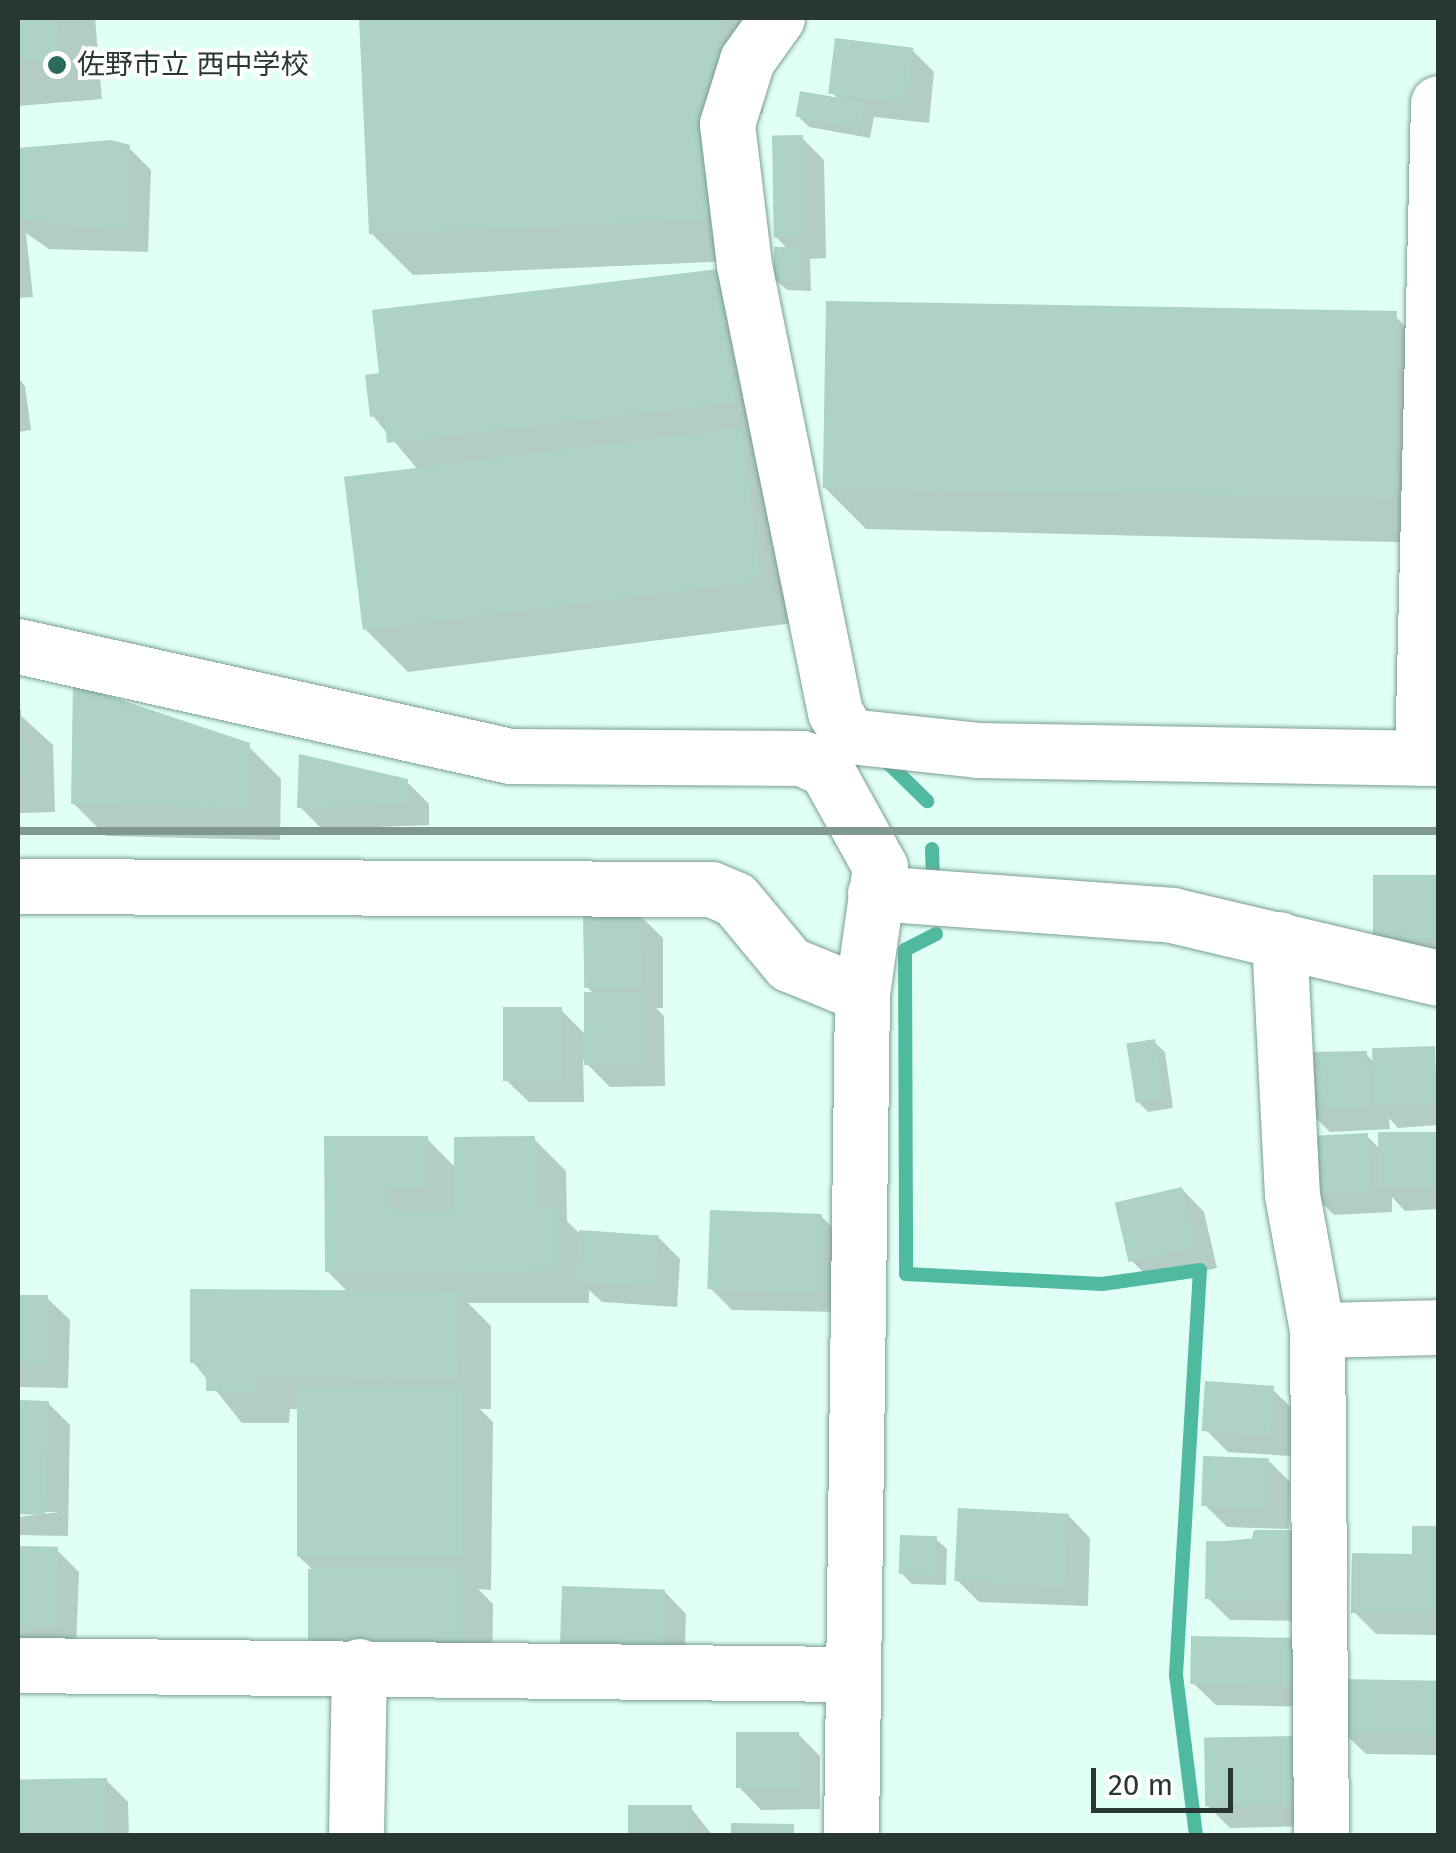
<!DOCTYPE html>
<html>
<head>
<meta charset="utf-8">
<style>
  body { margin:0 }
  #map { position:relative; width:1456px; height:1853px; overflow:hidden; background:#e0fff5; font-family:"Fira Sans","Noto Sans JP",sans-serif }
  div>[style] { position:absolute }
  [style*='--x'] { left:calc(var(--x)*1px); top:calc(var(--y)*1px); width:calc(var(--w)*1px); rotate:calc(var(--a)*1deg) }
  .shadow>* { inset:0; background:#0003 }
  .stream>* { height:14px; margin:-7px; padding:0 7px; transform-origin:7px; border-radius:7px; background:#4fba9f }
  .building>* { inset:0; background:#add2c6; transform-origin:0 0 }
  .roads { filter:drop-shadow(0 0 2px #7a9e93) drop-shadow(0 0 2px #7a9e93) }
  .minor>* { height:55px; margin:-27.5px; padding:0 27.5px; transform-origin:27.5px; border-radius:27.5px; background:#fff }
  .rail>* { height:8px; margin:-4px; padding:0 4px; transform-origin:4px; border-radius:4px; background:#819891 }
  .dots>* { width:28px; height:28px; translate:-50% -50%; box-sizing:border-box; border:5px solid #fff; border-radius:50% }
  span { translate:-50% -50%; white-space:nowrap; text-align:center; line-height:1.15; -webkit-text-stroke:8px #fff; paint-order:stroke }
  .poi-label { font-size:28px; color:#283733 }
  .left { translate:0 -50%; text-align:left }
  .frame { position:absolute; inset:0; border:20px solid #283733; pointer-events:none }
  .scale { position:absolute; left:1091px; top:1768px; width:142px; height:45px; box-sizing:border-box; border:5px solid #283733; border-top:0; padding-left:12px; font-size:30px; line-height:35px; white-space:nowrap; color:#283733; -webkit-text-stroke:8px #fff; paint-order:stroke }
</style>
</head>
<body>
<div id="map">
  <div class="shadow">
    <i style="clip-path:polygon(18px 18px,95px 18px,102px 99px,18px 106px)"></i>
    <i style="clip-path:polygon(362px 18px,759px 18px,763px 113px,751px 114px,758px 260px,413px 275px,371px 233px)"></i>
    <i style="clip-path:polygon(912px 50px,934px 72px,929px 123px,874px 117px,870px 138px,809px 127px,798px 116px,840px 100px,832px 93px)"></i>
    <i style="clip-path:polygon(802px 138px,824px 160px,826px 258px,810px 259px,811px 291px,787px 290px,776px 280px,789px 250px,776px 237px)"></i>
    <i style="clip-path:polygon(129px 148px,151px 170px,148px 252px,49px 249px,26px 233px,33px 297px,18px 298px,18px 151px)"></i>
    <i style="clip-path:polygon(718px 272px,802px 622px,408px 672px,366px 630px,419px 471px,373px 416px)"></i>
    <i style="clip-path:polygon(1396px 317px,1438px 359px,1434px 543px,866px 529px,824px 487px)"></i>
    <i style="clip-path:polygon(18px 378px,25px 386px,31px 430px,18px 432px)"></i>
    <i style="clip-path:polygon(18px 713px,53px 745px,55px 812px,18px 813px)"></i>
    <i style="clip-path:polygon(248px 746px,281px 779px,280px 840px,106px 836px,73px 803px)"></i>
    <i style="clip-path:polygon(407px 782px,429px 804px,429px 825px,322px 829px,300px 807px)"></i>
    <i style="clip-path:polygon(1376px 878px,1438px 878px,1438px 962px,1398px 962px)"></i>
    <i style="clip-path:polygon(640px 916px,663px 938px,663px 1008px,656px 1008px,664px 1016px,665px 1086px,610px 1087px,583px 1060px,584px 1102px,529px 1102px,506px 1080px,561px 1010px,587px 1036px,594px 994px,586px 986px)"></i>
    <i style="clip-path:polygon(1154px 1042px,1165px 1052px,1173px 1108px,1148px 1112px,1137px 1101px)"></i>
    <i style="clip-path:polygon(1434px 1049px,1438px 1125px,1398px 1128px,1389px 1118px,1390px 1129px,1330px 1132px,1308px 1110px,1366px 1054px,1375px 1063px)"></i>
    <i style="clip-path:polygon(1438px 1134px,1438px 1209px,1405px 1211px,1392px 1197px,1392px 1212px,1334px 1215px,1312px 1193px,1367px 1136px,1381px 1150px,1380px 1138px)"></i>
    <i style="clip-path:polygon(327px 1139px,427px 1139px,456px 1168px,534px 1139px,566px 1171px,567px 1221px,582px 1236px,658px 1237px,680px 1259px,677px 1307px,602px 1302px,589px 1290px,589px 1303px,468px 1303px,491px 1326px,491px 1409px,480px 1409px,493px 1422px,491px 1590px,478px 1589px,493px 1604px,492px 1676px,310px 1643px,311px 1568px,297px 1555px,299px 1409px,290px 1409px,289px 1423px,242px 1423px,193px 1362px,349px 1293px,327px 1271px)"></i>
    <i style="clip-path:polygon(1182px 1189px,1204px 1212px,1217px 1268px,1154px 1283px,1132px 1261px)"></i>
    <i style="clip-path:polygon(821px 1216px,843px 1238px,841px 1312px,732px 1310px,710px 1288px)"></i>
    <i style="clip-path:polygon(18px 1297px,47px 1298px,70px 1320px,68px 1388px,18px 1387px)"></i>
    <i style="clip-path:polygon(1272px 1389px,1295px 1411px,1291px 1456px,1228px 1452px,1206px 1430px)"></i>
    <i style="clip-path:polygon(18px 1403px,48px 1403px,70px 1425px,68px 1536px,18px 1535px,18px 1517px,60px 1512px,18px 1512px)"></i>
    <i style="clip-path:polygon(1268px 1460px,1290px 1482px,1289px 1529px,1227px 1527px,1205px 1505px)"></i>
    <i style="clip-path:polygon(1068px 1515px,1090px 1538px,1088px 1606px,979px 1602px,957px 1580px)"></i>
    <i style="clip-path:polygon(1414px 1528px,1438px 1529px,1438px 1635px,1376px 1634px,1354px 1612px,1414px 1556px)"></i>
    <i style="clip-path:polygon(1303px 1533px,1325px 1621px,1230px 1620px,1208px 1598px,1208px 1543px)"></i>
    <i style="clip-path:polygon(936px 1539px,947px 1549px,946px 1585px,912px 1584px,901px 1573px)"></i>
    <i style="clip-path:polygon(18px 1548px,57px 1550px,79px 1572px,76px 1649px,18px 1646px)"></i>
    <i style="clip-path:polygon(565px 1589px,664px 1591px,686px 1614px,684px 1676px)"></i>
    <i style="clip-path:polygon(1303px 1640px,1324px 1707px,1216px 1705px,1193px 1683px)"></i>
    <i style="clip-path:polygon(1344px 1681px,1438px 1682px,1438px 1755px,1366px 1754px,1343px 1732px)"></i>
    <i style="clip-path:polygon(798px 1734px,820px 1756px,820px 1809px,761px 1810px,739px 1787px)"></i>
    <i style="clip-path:polygon(1295px 1739px,1318px 1826px,1230px 1828px,1208px 1806px)"></i>
    <i style="clip-path:polygon(106px 1780px,128px 1802px,129px 1836px,18px 1836px,18px 1781px)"></i>
    <i style="clip-path:polygon(691px 1808px,713px 1836px,631px 1836px)"></i>
  </div>
  <div class="stream">
    <i style="--x:883;--y:758;--w:62;--a:44.3"></i>
    <i style="--x:932;--y:849;--w:23;--a:88"></i>
    <i style="--x:936;--y:934;--w:35;--a:153"></i>
    <i style="--x:905;--y:950;--w:324;--a:89.8"></i>
    <i style="--x:906;--y:1274;--w:196;--a:2.9"></i>
    <i style="--x:1102;--y:1284;--w:99;--a:-8.1"></i>
    <i style="--x:1200;--y:1270;--w:406;--a:93.4"></i>
    <i style="--x:1176;--y:1675;--w:162;--a:82.9"></i>
  </div>
  <div class="building">
    <i style="clip-path:polygon(18px 18px,58px 18px,61px 58px,18px 62px)"></i>
    <i style="clip-path:polygon(359px 18px,720px 18px,722px 72px,711px 73px,717px 219px,369px 234px)"></i>
    <i style="left:835px;top:38px;width:79px;height:56px;rotate:7deg"></i>
    <i style="left:800px;top:91px;width:66px;height:26px;rotate:10deg"></i>
    <i style="left:803px;top:135px;width:102px;height:31px;rotate:89deg"></i>
    <i style="clip-path:polygon(111px 140px,130px 145px,127px 231px,18px 220px,18px 148px)"></i>
    <i style="left:774px;top:247px;width:27px;height:34px"></i>
    <i style="clip-path:polygon(719px 269px,735px 402px,387px 443px,384px 415px,370px 417px,365px 375px,379px 373px,372px 310px)"></i>
    <i style="left:826px;top:301px;width:571px;height:187px;rotate:1deg"></i>
    <i style="left:742px;top:428px;width:154px;height:401px;rotate:83deg"></i>
    <i style="clip-path:polygon(73px 684px,250px 743px,248px 808px,71px 804px)"></i>
    <i style="clip-path:polygon(18px 710px,21px 710px,24px 780px,18px 780px)"></i>
    <i style="clip-path:polygon(299px 754px,408px 779px,408px 804px,297px 808px)"></i>
    <i style="left:1373px;top:875px;width:65px;height:66px"></i>
    <i style="left:641px;top:913px;width:74px;height:58px;rotate:89deg"></i>
    <i style="left:584px;top:992px;width:59px;height:73px"></i>
    <i style="left:503px;top:1007px;width:59px;height:74px"></i>
    <i style="left:1155px;top:1039px;width:60px;height:29px;rotate:81deg"></i>
    <i style="left:1435px;top:1046px;width:57px;height:63px;rotate:88deg"></i>
    <i style="left:1367px;top:1051px;width:57px;height:63px;rotate:89deg"></i>
    <i style="left:1438px;top:1132px;width:54px;height:60px;rotate:90deg"></i>
    <i style="left:1368px;top:1133px;width:58px;height:61px;rotate:87deg"></i>
    <i style="clip-path:polygon(324px 1136px,428px 1136px,428px 1188px,388px 1189px,389px 1210px,454px 1210px,454px 1137px,535px 1136px,535px 1208px,557px 1208px,557px 1271px,325px 1272px)"></i>
    <i style="left:1182px;top:1187px;width:61px;height:69px;rotate:77deg"></i>
    <i style="left:710px;top:1210px;width:112px;height:79px;rotate:2deg"></i>
    <i style="left:579px;top:1230px;width:80px;height:51px;rotate:4deg"></i>
    <i style="clip-path:polygon(190px 1289px,460px 1291px,459px 1378px,258px 1377px,257px 1391px,206px 1391px,206px 1363px,190px 1363px)"></i>
    <i style="left:18px;top:1295px;width:30px;height:71px"></i>
    <i style="left:1205px;top:1381px;width:69px;height:50px;rotate:4deg"></i>
    <i style="left:297px;top:1386px;width:165px;height:170px"></i>
    <i style="left:18px;top:1400px;width:31px;height:114px;rotate:2deg"></i>
    <i style="left:1203px;top:1456px;width:66px;height:50px;rotate:2deg"></i>
    <i style="left:958px;top:1508px;width:111px;height:73px;rotate:3deg"></i>
    <i style="clip-path:polygon(1412px 1526px,1438px 1526px,1438px 1614px,1351px 1613px,1352px 1553px,1412px 1554px)"></i>
    <i style="clip-path:polygon(1254px 1530px,1304px 1530px,1304px 1600px,1205px 1599px,1206px 1541px,1251px 1542px)"></i>
    <i style="left:900px;top:1535px;width:37px;height:39px;rotate:2deg"></i>
    <i style="left:18px;top:1546px;width:40px;height:80px;rotate:1deg"></i>
    <i style="left:308px;top:1569px;width:153px;height:75px"></i>
    <i style="left:562px;top:1586px;width:103px;height:66px;rotate:2deg"></i>
    <i style="left:1191px;top:1636px;width:113px;height:48px;rotate:1deg"></i>
    <i style="left:1341px;top:1679px;width:97px;height:54px;rotate:1deg"></i>
    <i style="left:736px;top:1732px;width:63px;height:56px"></i>
    <i style="left:1296px;top:1736px;width:69px;height:92px;rotate:89deg"></i>
    <i style="left:107px;top:1778px;width:58px;height:89px;rotate:89deg"></i>
    <i style="left:628px;top:1805px;width:64px;height:31px"></i>
    <i style="left:731px;top:1823px;width:63px;height:13px;rotate:1deg"></i>
  </div>
  <div class="roads">
    <div class="minor">
      <i style="--x:777;--y:18;--w:52;--a:125.5"></i>
      <i style="--x:747;--y:60;--w:67;--a:107.4"></i>
      <i style="--x:727;--y:124;--w:142;--a:83.1"></i>
      <i style="--x:744;--y:265;--w:456;--a:78.5"></i>
      <i style="--x:835;--y:712;--w:28;--a:60"></i>
      <i style="--x:18;--y:646;--w:504;--a:12.6"></i>
      <i style="--x:510;--y:756;--w:292;--a:0.4"></i>
      <i style="--x:802;--y:758;--w:26;--a:25"></i>
      <i style="--x:826;--y:769;--w:112;--a:61.1"></i>
      <i style="--x:880;--y:867;--w:128;--a:98.1"></i>
      <i style="--x:862;--y:994;--w:842;--a:90.75"></i>
      <i style="--x:849;--y:736;--w:129;--a:6.2"></i>
      <i style="--x:977;--y:750;--w:461;--a:1"></i>
      <i style="--x:1422;--y:758;--w:655;--a:-88.6"></i>
      <i style="--x:18;--y:886;--w:693;--a:0.25"></i>
      <i style="--x:711;--y:889;--w:26;--a:23"></i>
      <i style="--x:735;--y:899;--w:85;--a:50.3"></i>
      <i style="--x:789;--y:964;--w:79;--a:22.3"></i>
      <i style="--x:875;--y:893;--w:298;--a:4.2"></i>
      <i style="--x:1172;--y:915;--w:273;--a:13.3"></i>
      <i style="--x:1279;--y:939;--w:256;--a:87.1"></i>
      <i style="--x:1292;--y:1195;--w:137;--a:79.5"></i>
      <i style="--x:1317;--y:1330;--w:506;--a:89.55"></i>
      <i style="--x:1317;--y:1330;--w:121;--a:-1.4"></i>
      <i style="--x:18;--y:1665;--w:834;--a:0.62"></i>
      <i style="--x:356;--y:1836;--w:170;--a:-89"></i>
    </div>
  </div>
  <div class="rail">
    <i style="--x:18;--y:831;--w:1420;--a:0"></i>
  </div>
  <div class="dots">
    <i style="left:57px;top:65px;background:#2a6c5c"></i>
  </div>
  <div class="poi-label">
    <span class="left" style="left:77px;top:65px">佐野市立 西中学校</span>
  </div>
  <div class="frame"></div>
  <div class="scale">20 m</div>
</div>
</body>
</html>
